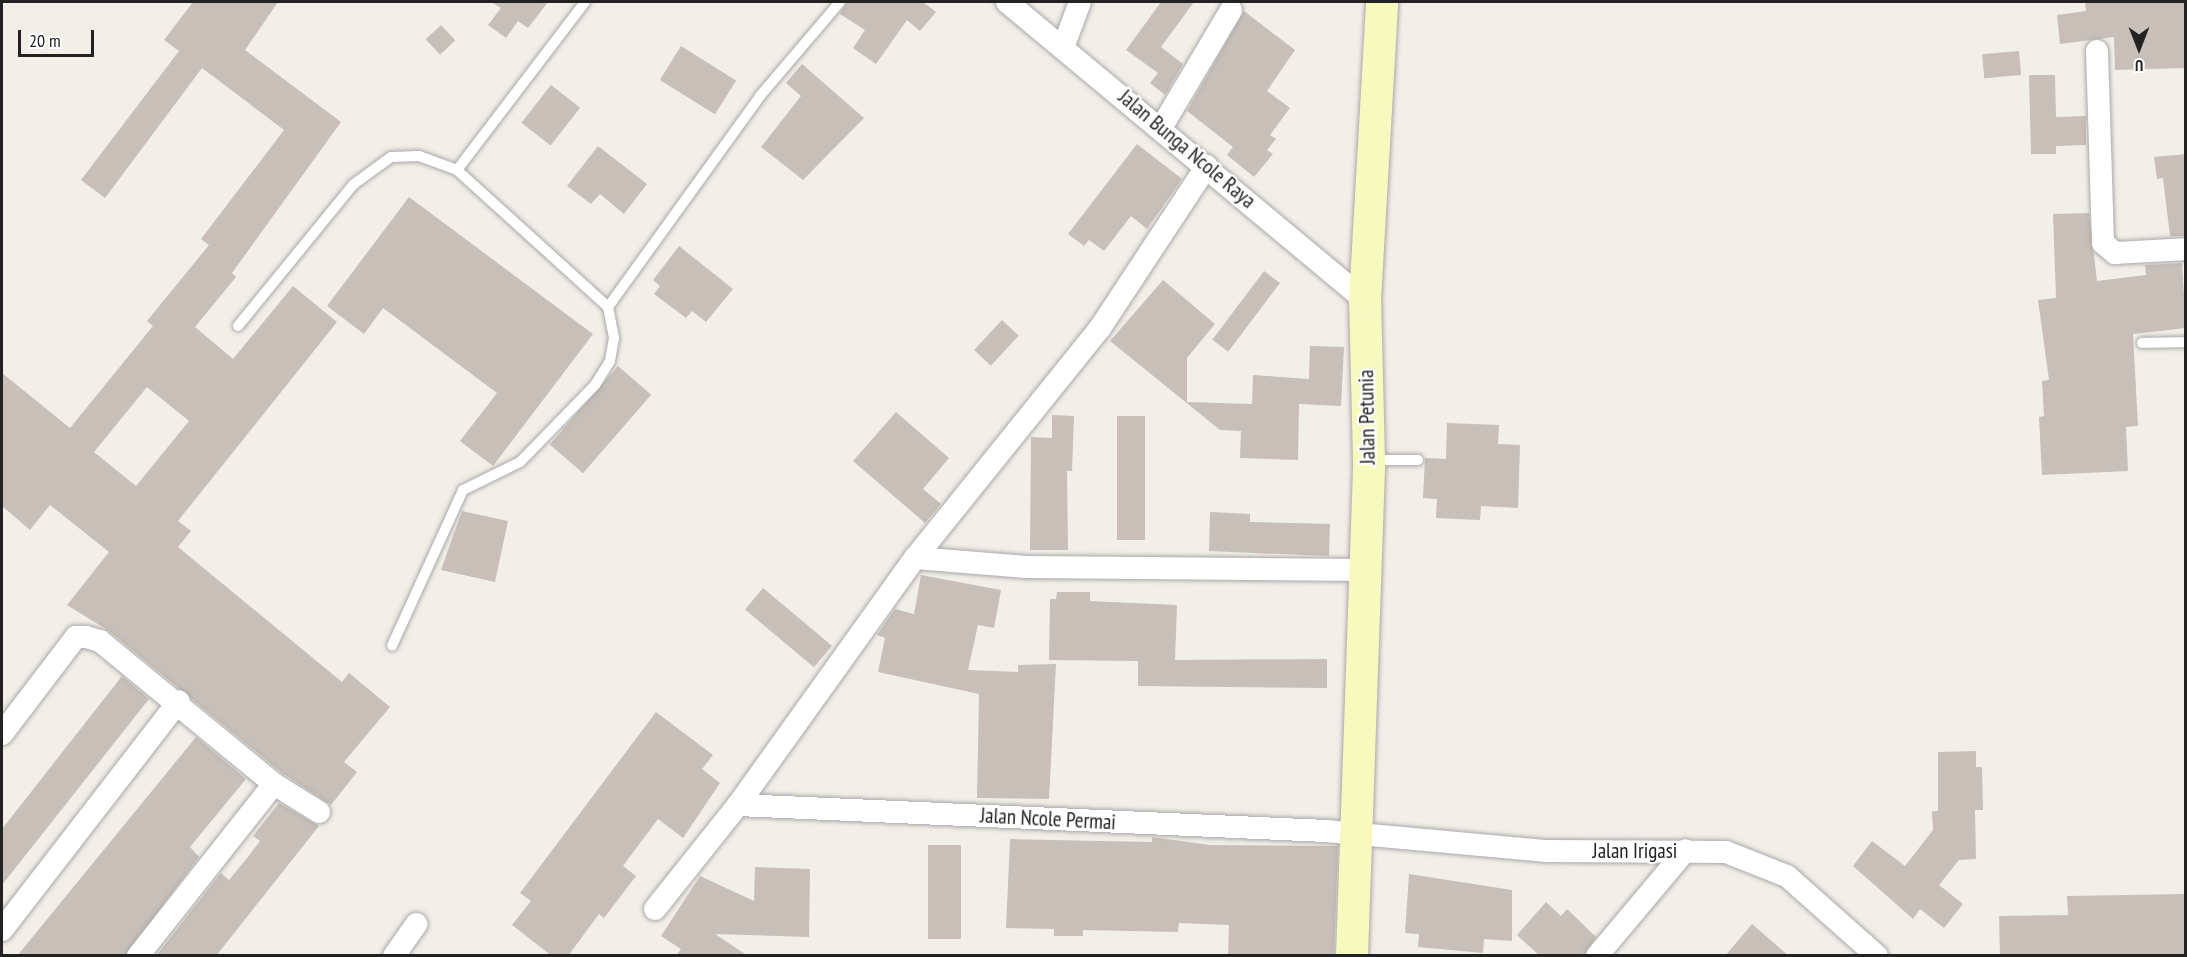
<!DOCTYPE html>
<html>
<head>
<meta charset="utf-8">
<style>
  body { margin:0 }
  #map { position:relative; width:2187px; height:957px; overflow:hidden; background:#f2efe9; font-family:"PT Sans Narrow",sans-serif }
  div>[style] { position:absolute }
  [style*='--x'] { left:calc(var(--x)*1px); top:calc(var(--y)*1px); width:calc(var(--w)*1px); rotate:calc(var(--a)*1deg) }
  .building>* { inset:0; background:#c7bfb8; transform-origin:0 0 }
  .roads { filter:drop-shadow(0 0 2px #a9a9a9) drop-shadow(0 0 2px #a9a9a9) }
  .lane>* { height:10px; margin:-5px; padding:0 5px; transform-origin:5px; border-radius:5px; background:#fff }
  .street>* { height:22px; margin:-11px; padding:0 11px; transform-origin:11px; border-radius:11px; background:#fff }
  .secondary>* { height:32px; margin:-16px; padding:0 16px; transform-origin:16px; border-radius:16px; background:#f7fabf }
  span { translate:-50% -50%; white-space:nowrap; text-align:center; line-height:1.15; -webkit-text-stroke:4.5px #fff; paint-order:stroke }
  .street-label { font-size:21px; color:#222 }
  .frame { position:absolute; inset:0; border:3px solid #222; pointer-events:none }
  .north { position:absolute; left:2109px; top:18px; width:60px; height:60px; -webkit-text-stroke:4px #fff; paint-order:stroke; rotate:180deg; font-size:16px; font-weight:700; line-height:24px; text-align:center; color:#222 }
  .north::after { content:''; display:block; margin:auto; width:21px; height:27px; background:#222; clip-path:polygon(50% 0,100% 100%,50% 72%,0 100%) }
  .scale { position:absolute; left:18px; top:30px; width:76px; height:27px; box-sizing:border-box; border:3px solid #222; border-top:0; padding-left:8px; font-size:18px; line-height:21px; white-space:nowrap; color:#222; -webkit-text-stroke:4px #fff; paint-order:stroke }
</style>
</head>
<body>
<div id="map">
  <div class="building">
    <i style="clip-path:polygon(evenodd,193px 2px,278px 2px,245px 50px,341px 122px,232px 273px,236px 277px,195px 327px,233px 359px,293px 286px,337px 322px,178px 521px,191px 531px,178px 547px,342px 682px,349px 673px,390px 707px,344px 762px,357px 772px,331px 805px,282px 773px,109px 631px,67px 605px,109px 552px,50px 505px,30px 530px,2px 506px,2px 373px,70px 428px,153px 326px,147px 321px,209px 245px,201px 239px,284px 130px,202px 68px,105px 198px,81px 180px,179px 51px,164px 40px,193px 2px,147px 387px,189px 421px,136px 486px,94px 452px,147px 387px)"></i>
    <i style="clip-path:polygon(491px 2px,548px 2px,528px 28px,518px 21px,506px 38px,488px 25px,501px 8px)"></i>
    <i style="clip-path:polygon(847px 2px,923px 2px,936px 12px,920px 31px,907px 20px,876px 64px,853px 48px,865px 30px,840px 14px)"></i>
    <i style="clip-path:polygon(1161px 2px,1194px 2px,1161px 47px,1183px 64px,1165px 95px,1150px 83px,1158px 73px,1126px 50px)"></i>
    <i style="clip-path:polygon(2085px 2px,2186px 2px,2186px 68px,2115px 70px,2114px 37px,2060px 44px,2057px 15px,2086px 11px)"></i>
    <i style="clip-path:polygon(1244px 11px,1295px 50px,1267px 91px,1290px 108px,1270px 135px,1276px 139px,1267px 150px,1273px 154px,1254px 177px,1227px 155px,1233px 147px,1187px 111px)"></i>
    <i style="left:441px;top:25px;width:21px;height:21px;rotate:47deg"></i>
    <i style="left:681px;top:46px;width:65px;height:40px;rotate:32deg"></i>
    <i style="left:2019px;top:51px;width:24px;height:37px;rotate:85deg"></i>
    <i style="clip-path:polygon(802px 64px,864px 118px,803px 180px,761px 147px,801px 96px,786px 83px)"></i>
    <i style="clip-path:polygon(2029px 75px,2055px 75px,2056px 117px,2086px 116px,2086px 145px,2056px 146px,2056px 154px,2031px 154px)"></i>
    <i style="left:551px;top:85px;width:37px;height:48px;rotate:38deg"></i>
    <i style="clip-path:polygon(1137px 144px,1182px 179px,1147px 229px,1131px 216px,1104px 251px,1089px 240px,1084px 246px,1068px 234px)"></i>
    <i style="clip-path:polygon(598px 146px,647px 184px,624px 214px,600px 194px,591px 204px,567px 186px)"></i>
    <i style="clip-path:polygon(2186px 154px,2186px 236px,2170px 236px,2163px 178px,2157px 179px,2154px 157px)"></i>
    <i style="clip-path:polygon(409px 197px,593px 334px,493px 466px,460px 441px,497px 393px,383px 308px,364px 334px,327px 306px)"></i>
    <i style="clip-path:polygon(2089px 213px,2097px 281px,2146px 275px,2145px 265px,2182px 263px,2186px 328px,2133px 334px,2138px 426px,2126px 427px,2128px 471px,2042px 475px,2039px 417px,2044px 416px,2042px 381px,2049px 380px,2038px 300px,2056px 298px,2053px 214px)"></i>
    <i style="clip-path:polygon(679px 246px,733px 289px,706px 322px,692px 311px,686px 318px,654px 294px,660px 286px,653px 280px)"></i>
    <i style="left:1264px;top:271px;width:20px;height:86px;rotate:37deg"></i>
    <i style="clip-path:polygon(1163px 280px,1215px 324px,1187px 358px,1187px 402px,1252px 404px,1253px 375px,1309px 379px,1310px 346px,1344px 347px,1341px 406px,1299px 404px,1298px 460px,1240px 458px,1241px 431px,1220px 430px,1110px 341px)"></i>
    <i style="left:1002px;top:320px;width:23px;height:41px;rotate:43deg"></i>
    <i style="left:618px;top:366px;width:44px;height:104px;rotate:41deg"></i>
    <i style="clip-path:polygon(896px 412px,949px 458px,923px 489px,941px 504px,925px 523px,853px 461px)"></i>
    <i style="clip-path:polygon(1052px 415px,1074px 416px,1072px 471px,1067px 471px,1068px 550px,1030px 550px,1031px 437px,1052px 438px)"></i>
    <i style="left:1117px;top:416px;width:28px;height:124px"></i>
    <i style="clip-path:polygon(1447px 423px,1499px 425px,1498px 444px,1520px 445px,1518px 508px,1481px 506px,1480px 520px,1436px 518px,1437px 499px,1423px 498px,1425px 458px,1446px 459px)"></i>
    <i style="clip-path:polygon(462px 511px,508px 521px,495px 582px,441px 570px)"></i>
    <i style="clip-path:polygon(1210px 512px,1250px 514px,1250px 522px,1330px 524px,1329px 556px,1209px 551px)"></i>
    <i style="clip-path:polygon(921px 575px,1001px 590px,994px 628px,978px 625px,968px 670px,1018px 672px,1018px 665px,1056px 664px,1049px 799px,977px 798px,979px 694px,878px 672px,885px 638px,877px 635px,895px 609px,914px 614px)"></i>
    <i style="left:763px;top:588px;width:90px;height:28px;rotate:40deg"></i>
    <i style="clip-path:polygon(1057px 592px,1090px 592px,1090px 601px,1177px 605px,1175px 660px,1327px 659px,1327px 688px,1138px 686px,1138px 661px,1049px 660px,1050px 599px,1056px 599px)"></i>
    <i style="clip-path:polygon(122px 676px,149px 699px,2px 885px,2px 829px)"></i>
    <i style="clip-path:polygon(656px 712px,713px 755px,702px 769px,720px 783px,683px 838px,658px 819px,623px 866px,636px 876px,604px 918px,599px 914px,568px 956px,552px 956px,512px 925px,531px 901px,520px 893px)"></i>
    <i style="clip-path:polygon(196px 737px,246px 779px,190px 847px,199px 857px,125px 956px,17px 956px)"></i>
    <i style="clip-path:polygon(1976px 751px,1976px 767px,1982px 767px,1983px 810px,1975px 810px,1976px 859px,1959px 860px,1939px 885px,1963px 904px,1944px 928px,1920px 909px,1913px 919px,1853px 866px,1872px 841px,1905px 866px,1933px 830px,1932px 811px,1938px 811px,1938px 752px)"></i>
    <i style="clip-path:polygon(279px 803px,319px 826px,216px 956px,156px 956px,221px 873px,229px 880px,247px 858px,260px 841px,253px 836px)"></i>
    <i style="clip-path:polygon(1152px 837px,1210px 845px,1338px 846px,1334px 956px,1228px 956px,1229px 925px,1179px 923px,1178px 932px,1083px 930px,1083px 936px,1054px 936px,1054px 929px,1006px 928px,1010px 839px,1152px 842px)"></i>
    <i style="left:928px;top:845px;width:33px;height:94px"></i>
    <i style="clip-path:polygon(755px 867px,810px 869px,809px 937px,715px 934px,748px 956px,676px 956px,681px 949px,661px 936px,700px 876px,754px 901px)"></i>
    <i style="clip-path:polygon(1409px 874px,1512px 890px,1512px 941px,1484px 939px,1483px 953px,1418px 947px,1419px 934px,1405px 933px)"></i>
    <i style="clip-path:polygon(2186px 894px,2186px 956px,2000px 956px,1999px 916px,2068px 915px,2067px 896px)"></i>
    <i style="clip-path:polygon(1546px 902px,1561px 916px,1567px 909px,1596px 937px,1584px 956px,1540px 956px,1517px 935px)"></i>
    <i style="clip-path:polygon(1752px 924px,1789px 956px,1725px 956px)"></i>
  </div>
  <div class="roads">
    <div class="lane">
      <i style="--x:457;--y:170;--w:211;--a:-52.7"></i>
      <i style="--x:608;--y:307;--w:260;--a:-54.2"></i>
      <i style="--x:760;--y:96;--w:123;--a:-49.6"></i>
      <i style="--x:238;--y:326;--w:183;--a:-50.8"></i>
      <i style="--x:354;--y:184;--w:46;--a:-36.1"></i>
      <i style="--x:391;--y:157;--w:28;--a:-2"></i>
      <i style="--x:419;--y:156;--w:40;--a:20.2"></i>
      <i style="--x:457;--y:170;--w:204;--a:42.2"></i>
      <i style="--x:608;--y:307;--w:32;--a:79"></i>
      <i style="--x:614;--y:338;--w:23;--a:100"></i>
      <i style="--x:610;--y:361;--w:28;--a:122"></i>
      <i style="--x:595;--y:385;--w:107;--a:134.2"></i>
      <i style="--x:520;--y:462;--w:64;--a:153.8"></i>
      <i style="--x:463;--y:490;--w:171;--a:114.5"></i>
      <i style="--x:2142;--y:343;--w:44;--a:-1.3"></i>
      <i style="--x:1372;--y:460;--w:46;--a:0"></i>
    </div>
    <div class="street">
      <i style="--x:1007;--y:2;--w:466;--a:39.8"></i>
      <i style="--x:1064;--y:45;--w:46;--a:-69.6"></i>
      <i style="--x:2097;--y:51;--w:192;--a:88.2"></i>
      <i style="--x:2103;--y:243;--w:16;--a:40"></i>
      <i style="--x:2115;--y:253;--w:71;--a:-3.2"></i>
      <i style="--x:1161;--y:128;--w:137;--a:-59.3"></i>
      <i style="--x:915;--y:558;--w:112;--a:4.6"></i>
      <i style="--x:1027;--y:567;--w:338;--a:0.5"></i>
      <i style="--x:2;--y:734;--w:122;--a:-52.7"></i>
      <i style="--x:76;--y:637;--w:10;--a:0"></i>
      <i style="--x:86;--y:637;--w:15;--a:16"></i>
      <i style="--x:100;--y:641;--w:225;--a:39.4"></i>
      <i style="--x:274;--y:784;--w:53;--a:31.9"></i>
      <i style="--x:738;--y:805;--w:589;--a:2.53"></i>
      <i style="--x:1326;--y:831;--w:222;--a:5.2"></i>
      <i style="--x:1547;--y:851;--w:179;--a:0.3"></i>
      <i style="--x:1726;--y:852;--w:66;--a:21.5"></i>
      <i style="--x:1787;--y:876;--w:120;--a:41.6"></i>
      <i style="--x:655;--y:909;--w:133;--a:-51.4"></i>
      <i style="--x:738;--y:805;--w:304;--a:-54.4"></i>
      <i style="--x:915;--y:558;--w:295;--a:-51.2"></i>
      <i style="--x:1100;--y:328;--w:194;--a:-56.6"></i>
      <i style="--x:2;--y:930;--w:289;--a:-52.3"></i>
      <i style="--x:138;--y:956;--w:219;--a:-51.7"></i>
      <i style="--x:394;--y:956;--w:39;--a:-55"></i>
      <i style="--x:1597;--y:956;--w:138;--a:-50"></i>
    </div>
    <div class="secondary">
      <i style="--x:1352;--y:956;--w:496;--a:-88"></i>
      <i style="--x:1369;--y:460;--w:160;--a:-91.4"></i>
      <i style="--x:1365;--y:300;--w:298;--a:-86.7"></i>
    </div>
  </div>
  <div class="street-label">
    <span style="left:1187px;top:149px;rotate:40deg">Jalan Bunga Ncole Raya</span>
    <span style="left:1367px;top:417px;rotate:-91deg">Jalan Petunia</span>
    <span style="left:1048px;top:819px;rotate:3deg">Jalan Ncole Permai</span>
    <span style="left:1635px;top:851px">Jalan Irigasi</span>
  </div>
  <div class="frame"></div>
  <div class="north">U</div>
  <div class="scale">20 m</div>
</div>
</body>
</html>
